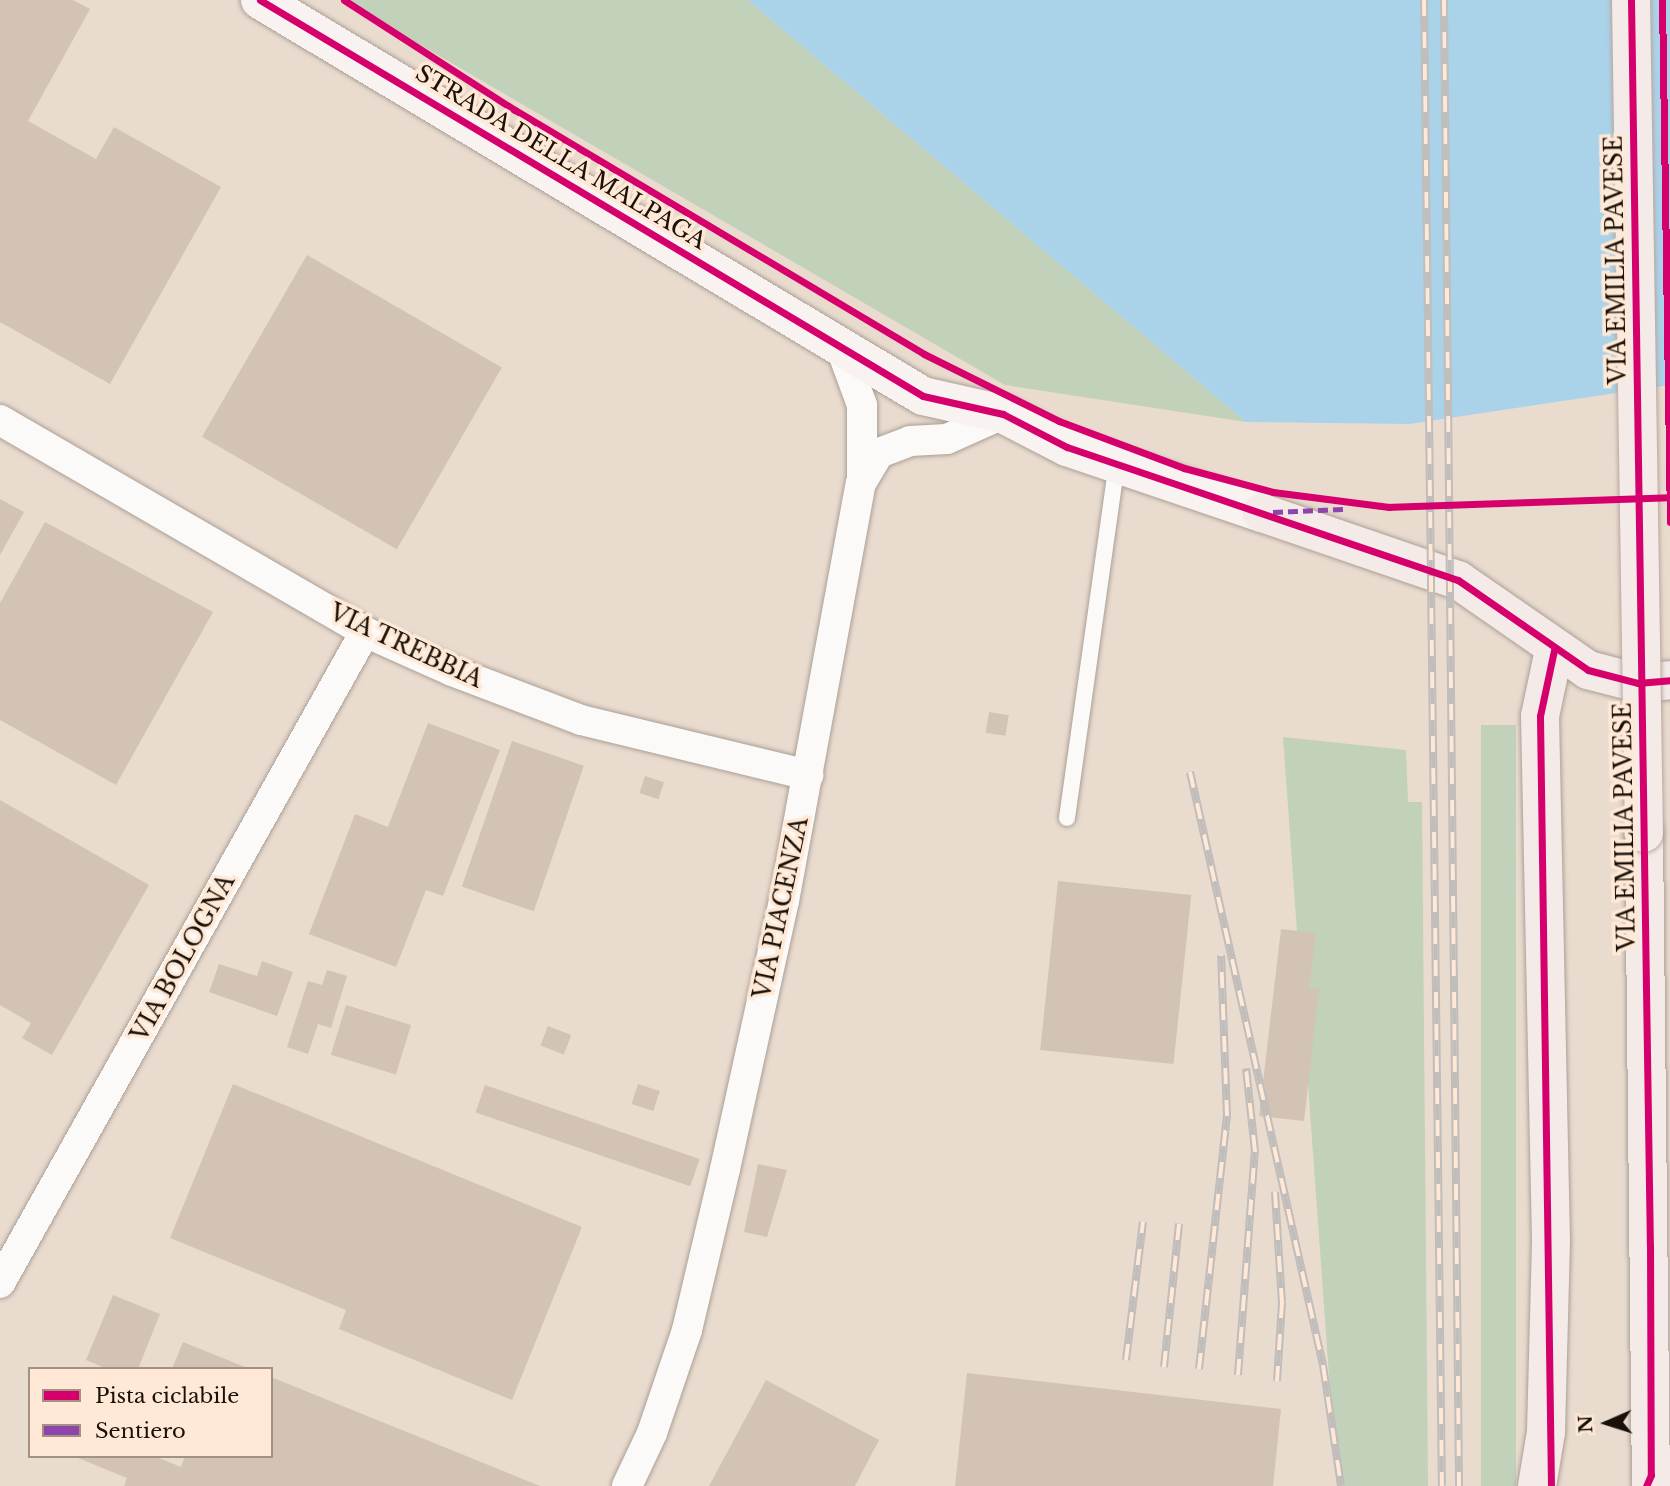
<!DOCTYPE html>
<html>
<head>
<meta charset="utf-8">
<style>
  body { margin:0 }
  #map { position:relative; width:1670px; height:1486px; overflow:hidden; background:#eadbcf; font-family:"Libre Baskerville",serif }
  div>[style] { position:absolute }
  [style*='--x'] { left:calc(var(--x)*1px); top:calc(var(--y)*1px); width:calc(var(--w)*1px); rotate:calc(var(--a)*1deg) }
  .green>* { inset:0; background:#c1d1ba; transform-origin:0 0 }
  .water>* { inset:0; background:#aad3ea }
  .building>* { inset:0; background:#d3c3b5; transform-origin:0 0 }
  .roads { filter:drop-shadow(0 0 2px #aba096) drop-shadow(0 0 2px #aba096) }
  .lane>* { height:16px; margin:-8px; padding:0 8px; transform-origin:8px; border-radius:8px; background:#fcfaf8 }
  .street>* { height:30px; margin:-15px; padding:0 15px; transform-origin:15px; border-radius:15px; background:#fcfaf8 }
  .secondary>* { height:38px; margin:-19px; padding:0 19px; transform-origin:19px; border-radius:19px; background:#f8f2f0 }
  .primary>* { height:38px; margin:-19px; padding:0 19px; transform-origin:19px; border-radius:19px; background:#f4eae8 }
  .rail>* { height:8px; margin-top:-4px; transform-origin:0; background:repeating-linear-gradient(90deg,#ffe9d6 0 16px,#c1bdbb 0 32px); box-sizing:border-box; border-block:2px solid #c1bdbb }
  .bridges { filter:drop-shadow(0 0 2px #baa69e) drop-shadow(0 0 2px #baa69e) }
  .primary-bridge>* { height:38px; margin:-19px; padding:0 19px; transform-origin:19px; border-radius:19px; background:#f4eae8 }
  .quiet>* { height:5px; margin-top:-2.5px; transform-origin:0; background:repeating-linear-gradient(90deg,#8e44ad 0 10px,transparent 0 15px) }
  .cycleway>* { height:7px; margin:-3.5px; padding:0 3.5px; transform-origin:3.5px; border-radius:3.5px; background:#d6006c }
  span { translate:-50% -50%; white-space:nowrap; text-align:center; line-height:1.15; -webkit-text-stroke:7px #ffe9d6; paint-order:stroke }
  .street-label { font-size:23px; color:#191008 }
  .legend { position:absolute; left:28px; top:1367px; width:245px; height:91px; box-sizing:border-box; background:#ffe9d6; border:2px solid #a39284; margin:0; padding:9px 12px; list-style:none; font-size:21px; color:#191008 }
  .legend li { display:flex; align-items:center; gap:14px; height:35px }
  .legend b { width:35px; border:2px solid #a39284 }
  .north { position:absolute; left:1572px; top:1388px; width:70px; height:70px; -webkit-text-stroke:5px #ffe9d6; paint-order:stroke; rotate:267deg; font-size:19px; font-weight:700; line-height:28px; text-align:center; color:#191008 }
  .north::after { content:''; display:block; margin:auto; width:24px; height:32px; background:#191008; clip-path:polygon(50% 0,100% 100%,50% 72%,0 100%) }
</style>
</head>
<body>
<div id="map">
  <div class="green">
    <i style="clip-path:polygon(343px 0,748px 0,1246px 422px,1005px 385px)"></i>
    <i style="left:1516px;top:725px;width:761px;height:35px;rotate:90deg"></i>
    <i style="clip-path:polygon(1283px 737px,1406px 750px,1408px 802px,1422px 802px,1428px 1486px,1337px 1486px)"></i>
  </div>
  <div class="water">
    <i style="clip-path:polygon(748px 0,1670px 0,1670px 385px,1409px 424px,1246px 422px)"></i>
  </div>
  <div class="building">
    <i style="clip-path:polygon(0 0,73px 0,90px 9px,28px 121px,96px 159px,114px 127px,221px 187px,110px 384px,0 322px)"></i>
    <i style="left:307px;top:255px;width:225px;height:210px;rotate:30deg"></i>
    <i style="clip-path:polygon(0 499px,24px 512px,0 555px)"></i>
    <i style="clip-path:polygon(45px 522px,213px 612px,116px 785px,0 720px,0 603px)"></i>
    <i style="left:989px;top:712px;width:20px;height:21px;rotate:9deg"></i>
    <i style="clip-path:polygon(428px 723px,500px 750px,443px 896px,426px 890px,396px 967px,309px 934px,355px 814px,388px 827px)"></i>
    <i style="left:512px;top:741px;width:76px;height:154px;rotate:19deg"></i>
    <i style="left:645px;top:776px;width:20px;height:18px;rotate:18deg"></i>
    <i style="clip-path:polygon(0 800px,149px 885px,52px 1055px,22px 1038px,31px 1023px,0 1005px)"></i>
    <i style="left:1058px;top:881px;width:134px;height:170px;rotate:6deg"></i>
    <i style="clip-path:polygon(1281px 929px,1316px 933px,1309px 988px,1319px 989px,1304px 1121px,1259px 1116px)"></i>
    <i style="clip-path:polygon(262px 961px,293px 972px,277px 1016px,209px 992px,219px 964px,257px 976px)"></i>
    <i style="clip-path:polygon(327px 970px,347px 976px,331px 1028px,318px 1024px,308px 1054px,287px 1047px,308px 981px,322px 985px)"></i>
    <i style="left:346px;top:1005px;width:68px;height:52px;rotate:17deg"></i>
    <i style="left:548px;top:1026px;width:25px;height:21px;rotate:21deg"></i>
    <i style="clip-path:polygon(233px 1084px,582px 1227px,512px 1400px,339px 1329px,346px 1310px,170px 1238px)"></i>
    <i style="left:638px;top:1084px;width:23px;height:21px;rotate:18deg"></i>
    <i style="left:485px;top:1085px;width:227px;height:29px;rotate:19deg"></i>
    <i style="clip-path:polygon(758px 1164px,787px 1170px,767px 1237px,744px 1232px)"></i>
    <i style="clip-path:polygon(113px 1295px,160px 1314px,138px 1369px,107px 1369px,86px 1360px)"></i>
    <i style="clip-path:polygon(183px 1342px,250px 1369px,172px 1369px)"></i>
    <i style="clip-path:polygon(967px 1373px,1281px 1409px,1273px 1486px,955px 1486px)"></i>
    <i style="clip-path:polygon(271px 1377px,540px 1486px,124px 1486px,127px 1478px,73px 1456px,154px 1456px,181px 1467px,185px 1456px,271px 1456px)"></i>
    <i style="clip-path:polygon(766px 1380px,879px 1440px,855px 1486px,709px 1486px)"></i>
  </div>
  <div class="roads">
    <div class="lane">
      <i style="--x:1067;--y:818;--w:359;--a:-82"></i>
    </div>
    <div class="street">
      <i style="--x:841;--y:348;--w:61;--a:69.8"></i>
      <i style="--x:862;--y:405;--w:71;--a:90"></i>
      <i style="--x:0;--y:420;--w:422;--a:30.1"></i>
      <i style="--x:365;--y:632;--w:95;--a:24.1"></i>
      <i style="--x:452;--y:671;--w:138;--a:20.8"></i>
      <i style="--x:581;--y:720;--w:234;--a:13.6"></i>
      <i style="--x:0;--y:1283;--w:746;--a:-60.72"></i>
      <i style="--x:627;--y:1486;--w:59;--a:-64.7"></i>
      <i style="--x:652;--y:1433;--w:109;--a:-71.2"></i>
      <i style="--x:687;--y:1330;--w:165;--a:-76.7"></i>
      <i style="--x:725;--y:1169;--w:274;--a:-77.6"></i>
      <i style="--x:784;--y:901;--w:425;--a:-79.6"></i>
      <i style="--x:861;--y:483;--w:35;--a:-59"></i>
      <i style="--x:879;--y:453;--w:33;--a:-21"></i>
      <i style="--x:910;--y:441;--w:37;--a:-3"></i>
      <i style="--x:947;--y:439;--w:61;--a:-24.1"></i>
    </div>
    <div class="secondary">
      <i style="--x:260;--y:0;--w:772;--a:30.85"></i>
      <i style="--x:923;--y:396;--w:82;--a:12.7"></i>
      <i style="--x:1003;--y:414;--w:72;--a:27.3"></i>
      <i style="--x:1067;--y:447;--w:206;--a:18.7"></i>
    </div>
    <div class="primary">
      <i style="--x:1262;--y:513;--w:207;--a:18.9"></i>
      <i style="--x:1458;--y:580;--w:158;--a:34.7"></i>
      <i style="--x:1588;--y:670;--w:52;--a:14.6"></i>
      <i style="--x:1638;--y:683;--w:32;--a:-5"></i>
      <i style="--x:1644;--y:833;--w:653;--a:89.39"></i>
      <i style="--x:1537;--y:1486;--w:55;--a:-80.5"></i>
      <i style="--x:1546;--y:1432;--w:191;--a:-88.5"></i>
      <i style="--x:1551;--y:1241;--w:525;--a:-91.2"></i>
      <i style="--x:1540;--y:716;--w:67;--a:-78"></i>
    </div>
  </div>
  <div class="rail">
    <i style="--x:1424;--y:0;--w:1486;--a:89.31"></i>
    <i style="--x:1444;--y:0;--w:1486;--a:89.42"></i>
    <i style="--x:1190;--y:772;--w:608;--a:77.36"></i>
    <i style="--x:1323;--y:1365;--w:122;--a:81.5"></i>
    <i style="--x:1275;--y:1192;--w:110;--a:86.4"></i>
    <i style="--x:1282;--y:1302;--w:79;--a:93.6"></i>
    <i style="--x:1126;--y:1360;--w:139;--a:-83"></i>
    <i style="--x:1164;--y:1367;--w:144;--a:-84"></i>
    <i style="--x:1199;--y:1369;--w:255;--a:-83.7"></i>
    <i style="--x:1227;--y:1116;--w:161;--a:-92.1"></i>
    <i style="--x:1238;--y:1375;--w:225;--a:-85.7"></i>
    <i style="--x:1255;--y:1151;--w:83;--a:-96.2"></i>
  </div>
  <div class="bridges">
    <div class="primary-bridge">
      <i style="--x:1631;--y:0;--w:833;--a:89.11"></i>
    </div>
  </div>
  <div class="quiet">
    <i style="--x:1273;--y:512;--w:70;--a:-2.5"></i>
  </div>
  <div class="cycleway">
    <i style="--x:260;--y:0;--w:772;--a:30.85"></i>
    <i style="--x:923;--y:396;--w:82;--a:12.7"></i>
    <i style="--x:1003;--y:414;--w:72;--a:27.3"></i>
    <i style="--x:1067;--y:447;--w:413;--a:18.8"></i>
    <i style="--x:1458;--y:580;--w:158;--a:34.7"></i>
    <i style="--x:1588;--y:670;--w:52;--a:14.6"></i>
    <i style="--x:1638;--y:683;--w:32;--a:-5"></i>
    <i style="--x:344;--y:0;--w:203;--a:32.8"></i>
    <i style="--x:515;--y:110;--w:476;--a:30.8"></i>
    <i style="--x:924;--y:354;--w:151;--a:26.4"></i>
    <i style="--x:1059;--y:421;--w:134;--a:20.6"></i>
    <i style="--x:1184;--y:468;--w:92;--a:15.1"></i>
    <i style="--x:1273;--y:492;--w:117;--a:7.4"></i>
    <i style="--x:1389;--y:507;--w:281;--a:-2"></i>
    <i style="--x:1631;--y:0;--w:1245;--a:89.13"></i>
    <i style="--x:1650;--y:1245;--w:230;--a:89.8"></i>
    <i style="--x:1651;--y:1475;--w:12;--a:114"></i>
    <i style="--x:1662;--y:0;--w:522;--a:89.12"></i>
    <i style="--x:1551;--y:1486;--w:770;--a:-90.82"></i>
    <i style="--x:1540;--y:716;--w:67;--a:-78"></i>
  </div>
  <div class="street-label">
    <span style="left:561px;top:157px;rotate:31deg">STRADA DELLA MALPAGA</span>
    <span style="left:1616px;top:260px;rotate:-91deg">VIA EMILIA PAVESE</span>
    <span style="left:406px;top:646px;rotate:25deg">VIA TREBBIA</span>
    <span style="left:1625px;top:827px;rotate:-91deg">VIA EMILIA PAVESE</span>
    <span style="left:781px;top:908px;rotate:-78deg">VIA PIACENZA</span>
    <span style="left:183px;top:958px;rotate:-61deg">VIA BOLOGNA</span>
  </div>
  <ul class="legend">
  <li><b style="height:9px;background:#d6006c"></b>Pista ciclabile</li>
  <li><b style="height:9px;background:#8e44ad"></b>Sentiero</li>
  </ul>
  <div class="north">N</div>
</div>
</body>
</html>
